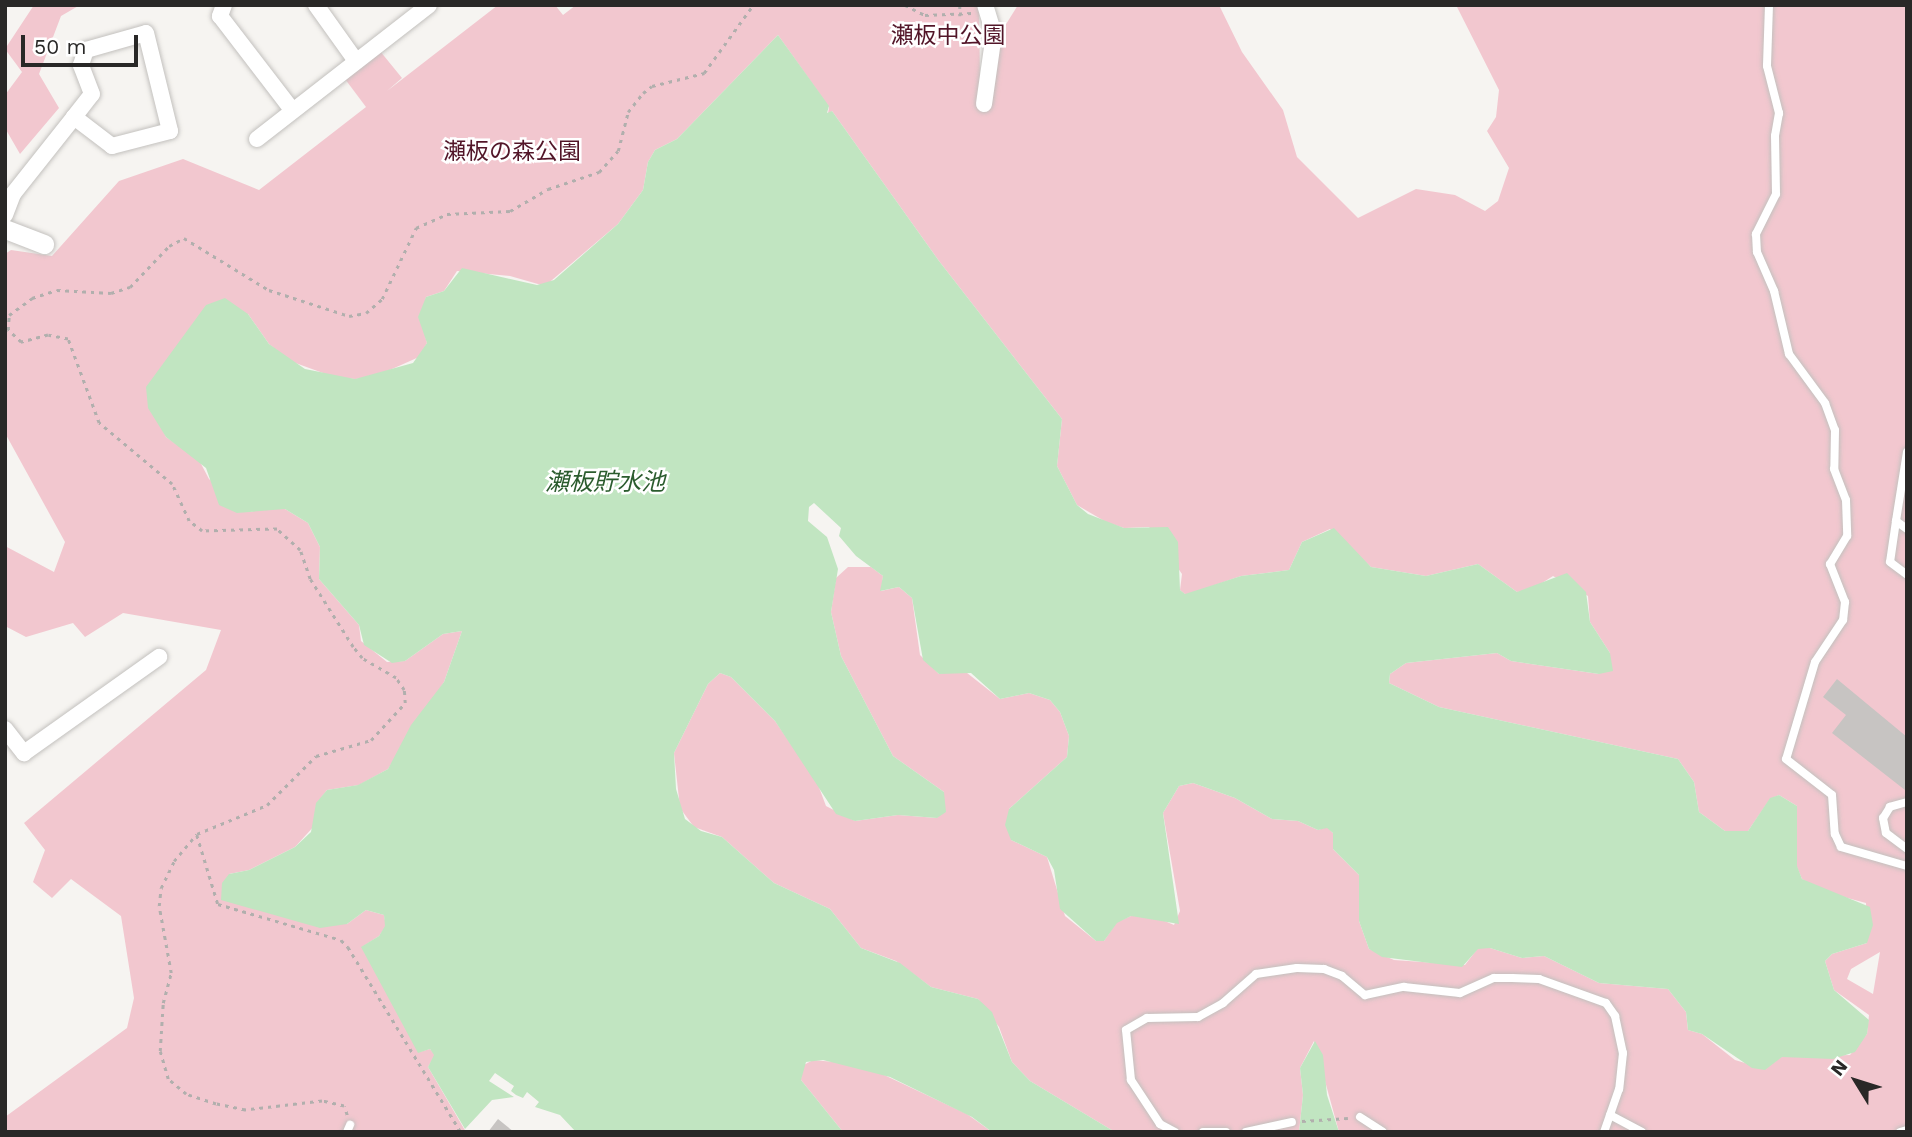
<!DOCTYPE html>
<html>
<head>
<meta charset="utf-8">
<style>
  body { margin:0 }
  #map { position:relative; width:1912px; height:1137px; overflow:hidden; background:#f6f4f1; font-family:"Work Sans","Noto Sans JP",sans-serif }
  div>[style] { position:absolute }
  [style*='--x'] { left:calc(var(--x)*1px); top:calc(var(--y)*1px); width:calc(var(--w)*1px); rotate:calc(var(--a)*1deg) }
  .green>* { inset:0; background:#f2c7cf }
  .water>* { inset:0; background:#c1e5c1 }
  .building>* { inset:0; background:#c7c4c2 }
  .path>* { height:2.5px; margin-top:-1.25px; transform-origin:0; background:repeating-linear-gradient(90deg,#b1afad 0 3.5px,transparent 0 8.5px) }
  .roads { filter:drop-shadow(0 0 2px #c3c1be) drop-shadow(0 0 2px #c3c1be) }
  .service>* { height:8px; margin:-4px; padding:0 4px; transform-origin:4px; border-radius:4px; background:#fff }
  .minor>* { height:16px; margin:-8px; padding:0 8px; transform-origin:8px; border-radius:8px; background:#fff }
  .tertiary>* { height:19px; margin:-9.5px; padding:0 9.5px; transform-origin:9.5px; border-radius:9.5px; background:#fff }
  span { translate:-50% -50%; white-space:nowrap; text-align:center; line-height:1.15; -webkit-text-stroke:5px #fff; paint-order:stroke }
  .park-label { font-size:23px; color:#521528 }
  .water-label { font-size:24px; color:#2b5c2e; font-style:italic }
  .frame { position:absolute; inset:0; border:7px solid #292827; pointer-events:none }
  .north { position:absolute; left:1821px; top:1046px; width:70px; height:70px; -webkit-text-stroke:5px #fff; paint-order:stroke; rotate:308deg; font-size:19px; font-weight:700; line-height:28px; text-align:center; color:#292827 }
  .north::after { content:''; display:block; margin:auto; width:24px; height:32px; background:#292827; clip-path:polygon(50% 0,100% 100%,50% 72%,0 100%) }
  .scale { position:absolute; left:21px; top:35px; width:117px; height:32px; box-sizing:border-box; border:4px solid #292827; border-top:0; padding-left:9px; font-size:21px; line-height:24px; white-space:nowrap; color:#292827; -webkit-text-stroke:5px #fff; paint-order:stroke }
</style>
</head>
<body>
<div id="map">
  <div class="green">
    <i style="clip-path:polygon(34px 5px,80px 5px,61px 16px,39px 74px,59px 108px,20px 154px,5px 128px,5px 95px,22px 72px,5px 49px)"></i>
    <i style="clip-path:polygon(evenodd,498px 5px,555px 5px,563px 15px,576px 5px,979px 5px,980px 78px,995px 77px,998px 37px,1018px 5px,1219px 5px,1242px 52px,1283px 110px,1297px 157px,1358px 218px,1416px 189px,1455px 195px,1485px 211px,1498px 201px,1509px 168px,1487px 131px,1496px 117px,1499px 90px,1456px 5px,1907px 5px,1907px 1132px,1339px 1132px,1314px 1041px,1300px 1068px,1303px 1095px,1299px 1132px,1115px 1132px,1030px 1081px,1012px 1062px,999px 1027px,978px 999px,931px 987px,896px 961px,861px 948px,830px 909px,774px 883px,722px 837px,694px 827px,680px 808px,674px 753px,708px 684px,720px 673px,731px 677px,775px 721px,817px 782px,826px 806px,855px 821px,898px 815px,937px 818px,944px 792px,893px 756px,841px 656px,831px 612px,836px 578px,848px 567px,871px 567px,883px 576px,881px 591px,899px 587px,912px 598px,920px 655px,939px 674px,962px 669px,1000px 699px,1029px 693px,1050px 700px,1060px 712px,1069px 736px,1067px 757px,1009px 809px,1011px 840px,1047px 857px,1065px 916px,1096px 941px,1104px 941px,1117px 922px,1131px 916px,1153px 916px,1174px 925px,1180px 911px,1163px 813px,1179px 786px,1193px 783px,1235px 798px,1272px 819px,1298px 821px,1318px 830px,1327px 827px,1333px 833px,1333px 849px,1359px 875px,1359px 921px,1369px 949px,1394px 960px,1465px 965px,1478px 948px,1490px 948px,1522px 958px,1544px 956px,1599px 983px,1668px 989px,1686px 1012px,1688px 1030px,1702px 1034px,1735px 1060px,1765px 1069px,1781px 1057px,1850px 1055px,1867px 1034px,1869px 1015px,1834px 990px,1825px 961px,1832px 954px,1867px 943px,1866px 903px,1825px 892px,1802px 879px,1797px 867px,1797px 806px,1779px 795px,1770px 799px,1748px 831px,1725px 831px,1699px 812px,1694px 782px,1678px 759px,1439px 707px,1389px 683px,1390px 674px,1406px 663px,1497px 653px,1511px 661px,1599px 674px,1610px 653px,1590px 622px,1588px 596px,1553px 576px,1531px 590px,1517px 592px,1478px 564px,1426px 576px,1371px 567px,1330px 529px,1302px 542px,1289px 570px,1241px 576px,1186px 595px,1180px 590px,1182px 574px,1149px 527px,1124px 528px,1106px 522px,1077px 505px,1057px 466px,1062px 419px,939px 261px,832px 111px,828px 114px,829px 107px,778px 35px,677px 139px,655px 150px,648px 162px,643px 190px,618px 224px,545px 286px,510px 276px,457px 271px,444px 291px,426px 297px,422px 323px,427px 343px,419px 357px,374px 377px,355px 379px,334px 377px,290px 361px,269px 344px,248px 314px,150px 402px,166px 437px,199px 460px,209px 479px,251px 512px,261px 508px,285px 509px,308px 523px,320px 547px,319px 579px,359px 625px,361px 641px,387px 662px,405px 661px,443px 634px,462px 631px,444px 682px,388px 769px,359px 785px,327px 790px,317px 803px,315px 825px,295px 847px,249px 870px,229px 874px,347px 924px,366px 910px,384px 915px,386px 926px,379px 936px,362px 947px,419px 1052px,430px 1049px,435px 1055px,428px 1067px,466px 1132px,5px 1132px,5px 1117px,127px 1028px,134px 998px,121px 916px,71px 879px,52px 898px,33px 882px,45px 850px,24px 823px,206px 670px,221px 630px,123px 613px,85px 637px,73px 623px,26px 637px,5px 626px,5px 546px,54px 572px,65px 542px,5px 433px,5px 254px,11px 250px,52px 256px,119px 181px,183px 159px,259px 190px,366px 107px,345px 79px,380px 51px,402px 78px,387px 91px,498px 5px,1880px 952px,1873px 994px,1847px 979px,1851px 969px,1880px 952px)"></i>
    <i style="clip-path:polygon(813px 1060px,845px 1063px,882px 1074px,967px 1114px,992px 1132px,843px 1132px,801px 1080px,802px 1066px)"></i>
  </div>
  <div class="water">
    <i style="clip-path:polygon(778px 35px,829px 106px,827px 113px,832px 111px,939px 261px,1062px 419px,1057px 466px,1077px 505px,1088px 514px,1124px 528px,1168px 527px,1178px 542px,1180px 590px,1185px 594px,1241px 576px,1289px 570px,1302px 542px,1334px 528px,1371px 567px,1426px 576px,1478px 564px,1517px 592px,1567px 573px,1586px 592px,1590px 622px,1610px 653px,1613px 671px,1599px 674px,1511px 661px,1497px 653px,1406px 663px,1390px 674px,1389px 683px,1439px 707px,1678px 759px,1694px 782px,1699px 812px,1725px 831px,1748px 831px,1770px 798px,1779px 795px,1797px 806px,1797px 866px,1802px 879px,1870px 907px,1873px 925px,1867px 943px,1832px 954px,1825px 961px,1834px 990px,1869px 1020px,1867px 1034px,1855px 1052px,1833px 1059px,1782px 1057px,1765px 1070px,1752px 1068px,1702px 1034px,1688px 1030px,1686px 1012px,1668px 989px,1599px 983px,1544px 956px,1522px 958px,1490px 948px,1478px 949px,1462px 967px,1382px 957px,1369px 949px,1359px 921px,1359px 875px,1333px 849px,1333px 833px,1327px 828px,1318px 830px,1298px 821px,1272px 819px,1235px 798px,1193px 783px,1179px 786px,1163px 813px,1179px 924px,1131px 916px,1117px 923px,1104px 941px,1096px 941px,1060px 909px,1054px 870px,1047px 857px,1011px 840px,1005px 825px,1009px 809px,1067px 757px,1069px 736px,1060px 712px,1050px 700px,1029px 693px,1000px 699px,971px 673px,939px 674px,923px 660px,912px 598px,899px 587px,880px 591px,883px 576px,856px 556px,839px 536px,841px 528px,814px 503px,809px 507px,808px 521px,827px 537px,838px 569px,831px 612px,841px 656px,893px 756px,944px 792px,946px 812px,937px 818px,898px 815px,855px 821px,836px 814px,775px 721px,731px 677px,720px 673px,708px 684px,674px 753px,676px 789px,685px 819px,701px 831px,722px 837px,774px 883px,830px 909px,861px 948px,900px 963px,931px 987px,978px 999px,992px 1012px,1012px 1062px,1030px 1081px,1115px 1132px,992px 1132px,972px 1117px,890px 1077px,823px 1060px,806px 1062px,801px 1080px,843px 1132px,576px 1132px,560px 1115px,535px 1107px,539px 1102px,527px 1092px,523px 1098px,516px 1095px,511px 1091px,514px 1086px,495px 1073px,489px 1081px,514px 1097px,492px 1100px,465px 1129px,428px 1067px,434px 1055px,430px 1049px,418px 1053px,361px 947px,379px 936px,385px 926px,384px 915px,366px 910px,347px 924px,320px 928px,221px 900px,222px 883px,229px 874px,249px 870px,295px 847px,311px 832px,316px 803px,327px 790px,358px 785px,388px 769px,411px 725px,444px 682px,462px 631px,443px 634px,405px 661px,392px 663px,364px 645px,359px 625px,319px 579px,320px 547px,308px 523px,285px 509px,237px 513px,219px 505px,206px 468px,166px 437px,148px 408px,146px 387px,206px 305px,225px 298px,248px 314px,269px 344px,305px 369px,355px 379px,413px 363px,427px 343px,418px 317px,426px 297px,444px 291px,462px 268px,537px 285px,554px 280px,618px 224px,643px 190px,648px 162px,655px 150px,677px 139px)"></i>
    <i style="clip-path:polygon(1315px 1041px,1323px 1055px,1327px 1095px,1339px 1132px,1299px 1132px,1303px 1095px,1300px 1068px)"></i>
  </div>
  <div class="building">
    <i style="clip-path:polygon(1837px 679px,1907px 737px,1905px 790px,1832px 733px,1846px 715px,1823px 697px)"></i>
    <i style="clip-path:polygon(498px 1119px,514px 1132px,488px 1132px)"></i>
  </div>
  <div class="path">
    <i style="--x:905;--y:5;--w:22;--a:27"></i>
    <i style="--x:925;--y:15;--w:47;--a:-2.4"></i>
    <i style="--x:960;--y:5;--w:11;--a:90"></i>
    <i style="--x:197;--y:835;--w:72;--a:73.1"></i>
    <i style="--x:218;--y:904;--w:128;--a:16.3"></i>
    <i style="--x:341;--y:940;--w:10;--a:45"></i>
    <i style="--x:348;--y:947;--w:217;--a:58.6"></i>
    <i style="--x:347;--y:1115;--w:9;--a:-108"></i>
    <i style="--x:344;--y:1106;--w:23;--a:-167"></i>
    <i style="--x:322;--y:1101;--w:78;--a:173.3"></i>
    <i style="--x:245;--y:1110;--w:30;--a:-168"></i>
    <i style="--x:216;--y:1104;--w:32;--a:-162"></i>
    <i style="--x:186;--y:1094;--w:23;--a:-140"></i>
    <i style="--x:168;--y:1079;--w:29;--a:-106"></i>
    <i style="--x:160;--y:1051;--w:48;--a:-86.4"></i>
    <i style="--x:163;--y:1003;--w:31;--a:-75"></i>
    <i style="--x:171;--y:973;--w:68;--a:-100.2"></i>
    <i style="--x:159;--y:906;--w:18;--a:-84"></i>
    <i style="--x:161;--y:888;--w:30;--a:-64"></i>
    <i style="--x:174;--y:861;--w:35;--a:-50"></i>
    <i style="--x:197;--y:834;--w:76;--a:-22.5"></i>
    <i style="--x:267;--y:805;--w:69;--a:-45"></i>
    <i style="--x:316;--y:756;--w:57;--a:-16.2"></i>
    <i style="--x:371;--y:740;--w:50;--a:-47.4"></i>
    <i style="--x:405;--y:703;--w:13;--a:-94"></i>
    <i style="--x:404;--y:690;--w:14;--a:-124"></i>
    <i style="--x:396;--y:678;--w:39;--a:-150"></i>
    <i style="--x:362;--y:658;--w:14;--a:-129"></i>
    <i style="--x:353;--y:647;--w:80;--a:-122.3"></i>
    <i style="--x:310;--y:579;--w:31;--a:-109"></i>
    <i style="--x:300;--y:550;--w:31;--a:-138"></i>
    <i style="--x:277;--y:529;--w:75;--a:178.5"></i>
    <i style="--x:202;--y:531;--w:16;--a:-142"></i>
    <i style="--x:189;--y:521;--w:41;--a:-114.7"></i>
    <i style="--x:172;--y:484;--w:95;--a:-140.1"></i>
    <i style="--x:99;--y:423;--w:90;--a:-110.3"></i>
    <i style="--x:68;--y:339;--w:20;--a:-169"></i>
    <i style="--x:48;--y:335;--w:28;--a:165"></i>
    <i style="--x:21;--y:342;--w:18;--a:-137"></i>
    <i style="--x:8;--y:330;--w:15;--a:-86"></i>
    <i style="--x:9;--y:315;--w:29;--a:-36"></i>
    <i style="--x:32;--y:298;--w:26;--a:-18"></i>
    <i style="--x:57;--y:290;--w:54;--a:3.2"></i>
    <i style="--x:111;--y:293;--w:20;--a:-18"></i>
    <i style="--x:130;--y:287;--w:57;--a:-46.4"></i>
    <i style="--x:169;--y:246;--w:17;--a:-28"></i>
    <i style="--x:184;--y:238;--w:100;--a:31.5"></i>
    <i style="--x:269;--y:290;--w:84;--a:18"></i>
    <i style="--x:349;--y:316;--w:17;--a:-10"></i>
    <i style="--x:366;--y:313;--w:21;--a:-41"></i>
    <i style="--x:382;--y:299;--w:79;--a:-64.4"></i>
    <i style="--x:416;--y:228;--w:34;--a:-24"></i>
    <i style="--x:447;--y:214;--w:63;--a:-2.7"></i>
    <i style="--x:510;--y:211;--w:44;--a:-30.1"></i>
    <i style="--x:548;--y:189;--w:54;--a:-18.4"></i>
    <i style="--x:599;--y:172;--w:28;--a:-48"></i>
    <i style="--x:618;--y:151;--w:40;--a:-75.6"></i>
    <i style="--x:628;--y:112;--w:24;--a:-52"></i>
    <i style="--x:643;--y:93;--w:11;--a:-38"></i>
    <i style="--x:652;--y:86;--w:54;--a:-14"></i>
    <i style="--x:704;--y:73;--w:84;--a:-54.2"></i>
    <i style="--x:1302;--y:1121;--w:46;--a:-3.7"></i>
  </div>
  <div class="roads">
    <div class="service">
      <i style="--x:1769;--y:5;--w:61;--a:91.9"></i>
      <i style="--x:1767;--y:66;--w:49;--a:75.7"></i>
      <i style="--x:1779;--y:113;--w:23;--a:100"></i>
      <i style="--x:1775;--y:136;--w:58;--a:89"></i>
      <i style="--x:1776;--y:194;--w:45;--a:116.6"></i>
      <i style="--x:1756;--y:234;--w:18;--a:87"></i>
      <i style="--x:1757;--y:252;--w:43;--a:66.4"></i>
      <i style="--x:1774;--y:291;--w:65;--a:76.6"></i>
      <i style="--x:1789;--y:354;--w:61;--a:53.7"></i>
      <i style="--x:1825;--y:403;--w:29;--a:70"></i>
      <i style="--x:1835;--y:430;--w:39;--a:91"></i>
      <i style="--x:1834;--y:469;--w:33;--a:69"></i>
      <i style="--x:1846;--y:500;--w:36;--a:88"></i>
      <i style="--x:1847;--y:536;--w:33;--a:121"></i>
      <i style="--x:1830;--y:564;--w:41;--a:68.5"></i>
      <i style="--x:1845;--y:602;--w:18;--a:96"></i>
      <i style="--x:1843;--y:620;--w:50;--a:123.7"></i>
      <i style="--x:1815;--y:662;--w:101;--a:106.6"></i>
      <i style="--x:1786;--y:759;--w:58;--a:38"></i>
      <i style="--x:1832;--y:795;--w:39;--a:86"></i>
      <i style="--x:1835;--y:834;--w:14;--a:65"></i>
      <i style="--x:1841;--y:847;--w:69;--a:16.1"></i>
      <i style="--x:1907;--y:452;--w:70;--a:99.1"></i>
      <i style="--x:1896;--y:521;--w:14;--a:36"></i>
      <i style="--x:1896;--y:521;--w:41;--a:98.3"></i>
      <i style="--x:1890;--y:562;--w:21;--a:37"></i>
      <i style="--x:1907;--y:802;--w:18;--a:164"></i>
      <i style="--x:1890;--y:807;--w:13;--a:122"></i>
      <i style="--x:1883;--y:818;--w:15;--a:79"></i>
      <i style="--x:1886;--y:833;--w:26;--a:37"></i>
      <i style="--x:1610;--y:1115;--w:36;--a:28"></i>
      <i style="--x:1360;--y:1117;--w:27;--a:33"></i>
      <i style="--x:347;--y:1132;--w:8;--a:-67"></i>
      <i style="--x:1175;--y:1132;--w:17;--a:-152"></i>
      <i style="--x:1160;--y:1124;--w:53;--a:-123.4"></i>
      <i style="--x:1131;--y:1080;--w:50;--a:-95.7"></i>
      <i style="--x:1126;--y:1030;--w:24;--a:-30"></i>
      <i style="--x:1147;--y:1018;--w:51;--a:-1.1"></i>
      <i style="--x:1198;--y:1017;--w:29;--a:-29"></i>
      <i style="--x:1223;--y:1003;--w:44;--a:-41.3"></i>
      <i style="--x:1256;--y:974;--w:41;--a:-8.3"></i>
      <i style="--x:1297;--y:968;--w:27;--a:2"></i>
      <i style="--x:1324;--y:969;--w:19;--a:21"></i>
      <i style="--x:1342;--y:976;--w:30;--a:40"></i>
      <i style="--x:1365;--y:995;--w:40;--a:-12"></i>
      <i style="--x:1404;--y:987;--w:56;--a:6.1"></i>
      <i style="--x:1460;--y:993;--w:37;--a:-24"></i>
      <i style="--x:1494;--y:978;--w:18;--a:0"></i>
      <i style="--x:1512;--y:978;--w:27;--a:2"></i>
      <i style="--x:1539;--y:979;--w:71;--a:19.7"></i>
      <i style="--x:1606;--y:1003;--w:16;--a:55"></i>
      <i style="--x:1615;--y:1016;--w:38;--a:78"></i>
      <i style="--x:1623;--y:1053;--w:36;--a:96"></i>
      <i style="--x:1619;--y:1089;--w:46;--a:109.2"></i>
      <i style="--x:1203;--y:1132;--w:23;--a:0"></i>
      <i style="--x:1246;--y:1132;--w:47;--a:-12.3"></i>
      <i style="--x:1900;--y:1132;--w:7;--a:-16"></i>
    </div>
    <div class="minor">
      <i style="--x:224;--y:5;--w:12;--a:110"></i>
      <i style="--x:220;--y:16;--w:118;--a:52.5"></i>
      <i style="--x:316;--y:5;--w:69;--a:54.5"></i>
      <i style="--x:984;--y:104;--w:71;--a:-81.9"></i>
      <i style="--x:994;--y:34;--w:30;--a:-107"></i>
      <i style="--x:257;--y:139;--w:218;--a:-37.9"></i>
      <i style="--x:5;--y:215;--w:22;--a:-69"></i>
      <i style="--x:13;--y:194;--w:98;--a:-51.6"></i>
      <i style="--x:74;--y:117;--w:29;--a:-52"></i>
      <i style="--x:92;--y:94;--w:31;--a:-111"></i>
      <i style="--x:81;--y:65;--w:16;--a:-72"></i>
      <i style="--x:86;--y:50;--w:62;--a:-15.8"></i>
      <i style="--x:146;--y:33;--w:101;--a:76.2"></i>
      <i style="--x:170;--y:131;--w:60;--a:165.5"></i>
      <i style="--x:112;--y:146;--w:48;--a:-142.7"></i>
      <i style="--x:5;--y:729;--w:31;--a:52"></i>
      <i style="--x:24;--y:753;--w:166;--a:-35.4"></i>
    </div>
    <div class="tertiary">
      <i style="--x:5;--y:229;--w:42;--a:21"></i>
    </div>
  </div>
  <div class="park-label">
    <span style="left:948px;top:36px">瀬板中公園</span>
    <span style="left:512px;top:152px">瀬板の森公園</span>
  </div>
  <div class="water-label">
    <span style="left:605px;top:483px">瀬板貯水池</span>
  </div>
  <div class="frame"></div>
  <div class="north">N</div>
  <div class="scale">50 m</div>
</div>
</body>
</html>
